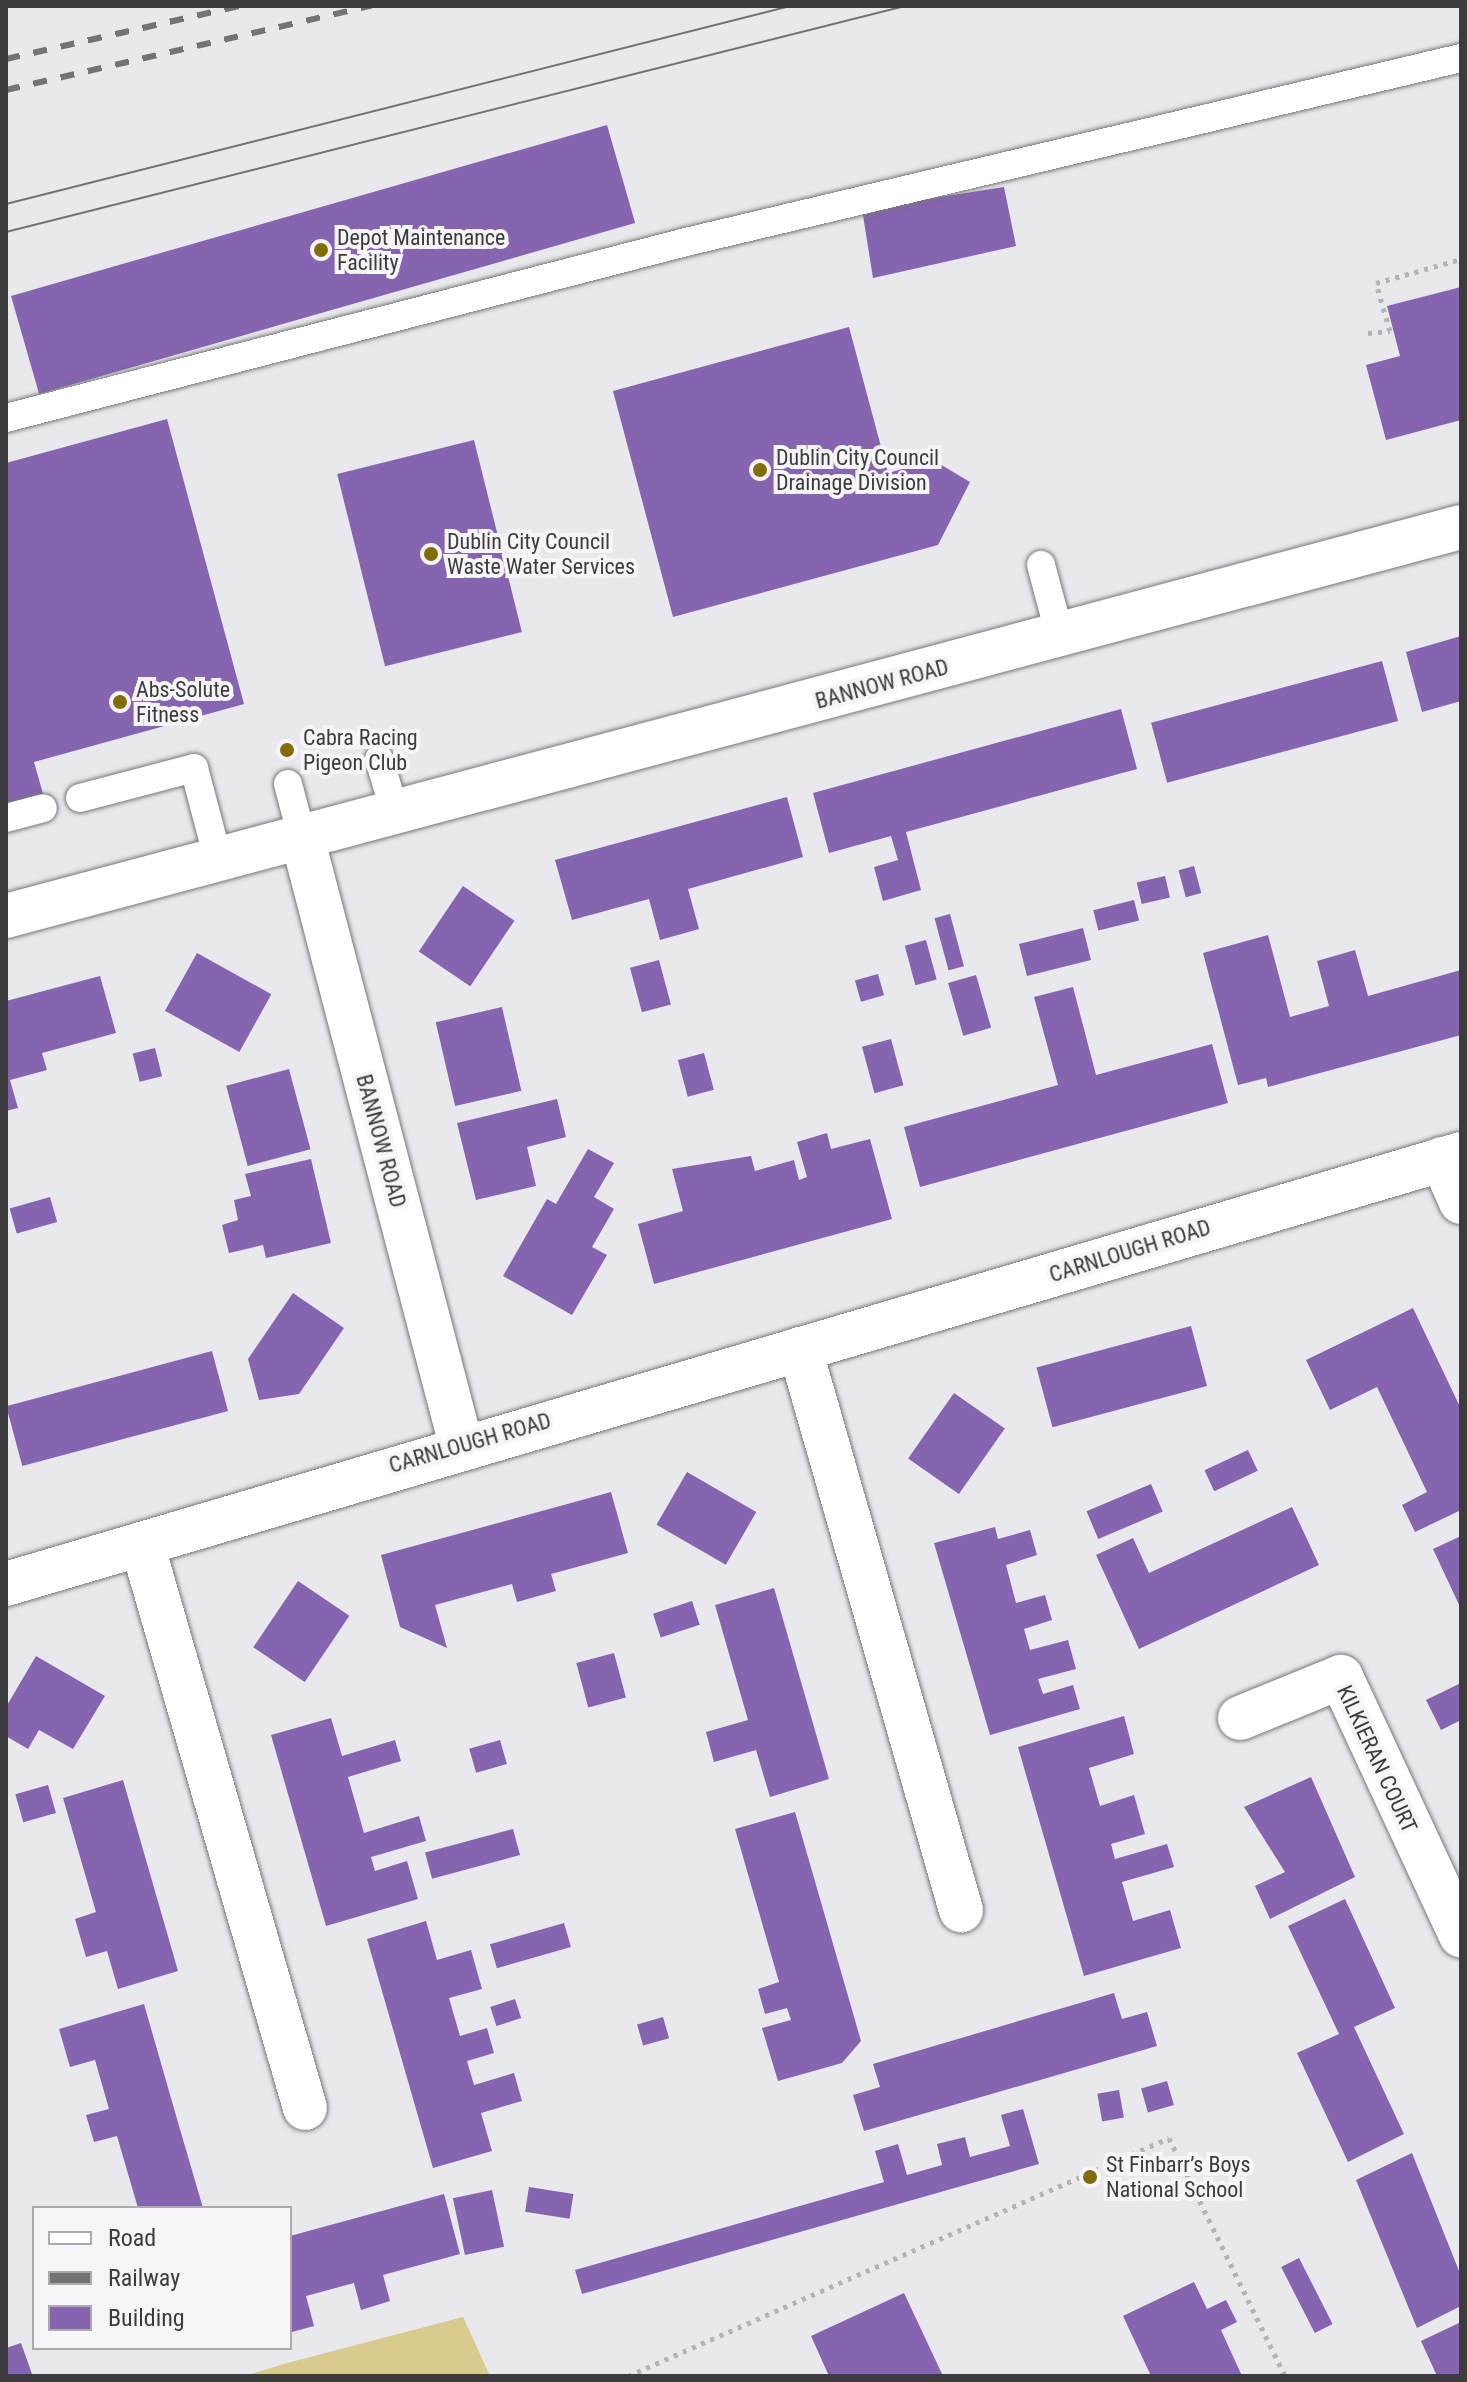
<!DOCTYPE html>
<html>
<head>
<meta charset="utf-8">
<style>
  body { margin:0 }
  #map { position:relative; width:1467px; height:2382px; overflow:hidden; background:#e9e8ec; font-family:"Roboto Condensed",sans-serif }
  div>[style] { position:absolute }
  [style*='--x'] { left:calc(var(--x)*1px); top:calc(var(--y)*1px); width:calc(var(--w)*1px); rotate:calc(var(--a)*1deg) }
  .green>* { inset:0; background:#d9ca8d }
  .building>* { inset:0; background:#8564b0; transform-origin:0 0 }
  .path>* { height:5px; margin-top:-2.5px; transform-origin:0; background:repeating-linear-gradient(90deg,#b4b3b6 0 4px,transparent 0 10px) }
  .roads { filter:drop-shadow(0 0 2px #78777a) drop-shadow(0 0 2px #78777a) }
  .service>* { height:28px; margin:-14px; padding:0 14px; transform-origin:14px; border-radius:14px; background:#fff }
  .minor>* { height:44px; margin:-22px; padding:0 22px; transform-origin:22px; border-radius:22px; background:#fff }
  .tram>* { height:2px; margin:-1px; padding:0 1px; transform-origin:1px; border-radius:1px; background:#737275 }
  .rail>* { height:6px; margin-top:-3px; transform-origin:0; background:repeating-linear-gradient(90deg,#737275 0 14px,transparent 0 28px) }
  .dots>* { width:22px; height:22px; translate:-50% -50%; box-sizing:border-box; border:4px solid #f7f5f9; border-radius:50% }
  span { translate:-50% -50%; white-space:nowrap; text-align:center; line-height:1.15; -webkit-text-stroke:8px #f7f5f9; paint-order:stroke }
  .poi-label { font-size:22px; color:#3c3b3d }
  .left { translate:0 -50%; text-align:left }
  .street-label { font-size:22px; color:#3c3b3d }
  .frame { position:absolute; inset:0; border:8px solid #3c3b3d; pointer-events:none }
  .legend { position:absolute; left:32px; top:2206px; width:260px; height:144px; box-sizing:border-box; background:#f7f5f9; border:2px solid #acabae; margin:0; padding:10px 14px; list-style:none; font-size:24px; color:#3c3b3d }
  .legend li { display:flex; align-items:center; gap:16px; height:40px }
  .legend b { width:40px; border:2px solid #acabae }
</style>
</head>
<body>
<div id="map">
  <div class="green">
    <i style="clip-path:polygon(463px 2317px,490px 2376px,244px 2376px,291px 2362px)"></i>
  </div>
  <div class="building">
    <i style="left:607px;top:125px;width:102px;height:620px;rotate:74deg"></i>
    <i style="clip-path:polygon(1004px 187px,1016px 246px,873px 278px,862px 209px)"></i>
    <i style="clip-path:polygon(1461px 287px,1461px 420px,1386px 440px,1366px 365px,1400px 356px,1387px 306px)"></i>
    <i style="clip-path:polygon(849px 327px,888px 473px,906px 468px,916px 450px,970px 482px,938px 545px,673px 617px,613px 391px)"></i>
    <i style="clip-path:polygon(167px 419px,244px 704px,34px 762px,46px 804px,6px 815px,6px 463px)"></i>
    <i style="left:474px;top:440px;width:198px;height:141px;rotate:76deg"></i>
    <i style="clip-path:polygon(1461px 636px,1461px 701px,1422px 712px,1406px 652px)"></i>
    <i style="left:1382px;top:661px;width:62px;height:239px;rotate:75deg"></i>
    <i style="clip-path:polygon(1121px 709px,1137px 769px,906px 832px,921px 890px,883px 901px,874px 867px,898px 860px,891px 836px,829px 853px,813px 793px)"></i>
    <i style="clip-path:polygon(787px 797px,803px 857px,688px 889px,699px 929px,660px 940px,649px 899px,572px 920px,555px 860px)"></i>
    <i style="left:1194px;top:866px;width:28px;height:16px;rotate:75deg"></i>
    <i style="left:1165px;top:876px;width:22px;height:29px;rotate:77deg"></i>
    <i style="left:463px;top:886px;width:62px;height:79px;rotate:34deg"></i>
    <i style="left:1134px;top:900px;width:21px;height:42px;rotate:76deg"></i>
    <i style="left:950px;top:914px;width:54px;height:16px;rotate:75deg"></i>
    <i style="left:1083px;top:928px;width:33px;height:66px;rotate:76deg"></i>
    <i style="clip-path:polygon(1268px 935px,1290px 1017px,1329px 1006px,1317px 961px,1355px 950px,1368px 996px,1461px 970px,1461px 1035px,1268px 1087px,1266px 1078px,1238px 1085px,1203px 953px)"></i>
    <i style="left:926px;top:940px;width:41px;height:22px;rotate:75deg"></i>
    <i style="left:197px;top:953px;width:85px;height:66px;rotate:29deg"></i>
    <i style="left:659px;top:960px;width:46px;height:30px;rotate:75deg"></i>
    <i style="left:878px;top:974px;width:22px;height:24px;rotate:74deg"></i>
    <i style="left:976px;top:975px;width:55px;height:29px;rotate:74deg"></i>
    <i style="clip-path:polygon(100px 976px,116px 1033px,42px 1053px,47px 1070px,10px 1080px,18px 1108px,6px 1111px,6px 1001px)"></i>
    <i style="clip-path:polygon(1073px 987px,1096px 1075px,1212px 1044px,1228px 1103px,920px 1187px,904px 1127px,1058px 1085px,1034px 997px)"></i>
    <i style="left:502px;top:1007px;width:86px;height:68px;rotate:77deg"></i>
    <i style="left:891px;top:1039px;width:48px;height:30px;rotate:75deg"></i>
    <i style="left:155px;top:1048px;width:29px;height:23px;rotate:76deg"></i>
    <i style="left:704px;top:1053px;width:38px;height:27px;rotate:75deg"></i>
    <i style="left:289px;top:1069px;width:83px;height:65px;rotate:75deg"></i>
    <i style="clip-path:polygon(557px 1099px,566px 1137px,527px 1147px,536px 1186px,476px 1200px,457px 1123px)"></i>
    <i style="clip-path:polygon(827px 1133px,831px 1149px,870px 1139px,892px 1219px,654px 1284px,638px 1224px,683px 1211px,672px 1169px,751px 1156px,755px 1171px,794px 1160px,799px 1180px,807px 1177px,797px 1142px)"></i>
    <i style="clip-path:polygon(588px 1149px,614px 1163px,594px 1197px,614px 1209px,592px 1247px,607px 1255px,572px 1315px,503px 1276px,547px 1199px,556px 1204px)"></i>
    <i style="clip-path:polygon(311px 1159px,331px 1243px,266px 1258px,263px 1245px,229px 1253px,222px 1225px,238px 1220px,234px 1200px,251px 1196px,245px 1174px)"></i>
    <i style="left:50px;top:1197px;width:26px;height:42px;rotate:74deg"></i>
    <i style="clip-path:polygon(293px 1293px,344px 1328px,299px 1394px,259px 1400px,248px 1359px)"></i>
    <i style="clip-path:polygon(1413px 1308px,1461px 1409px,1461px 1510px,1415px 1532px,1402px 1505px,1427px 1492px,1377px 1387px,1330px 1410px,1306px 1360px)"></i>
    <i style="left:1191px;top:1326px;width:62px;height:160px;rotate:75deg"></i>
    <i style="left:212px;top:1351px;width:62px;height:213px;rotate:75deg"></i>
    <i style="left:954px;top:1393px;width:62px;height:80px;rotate:35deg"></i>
    <i style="left:1248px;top:1450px;width:23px;height:48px;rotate:65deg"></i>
    <i style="left:687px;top:1472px;width:80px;height:61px;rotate:30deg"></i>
    <i style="left:1151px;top:1484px;width:30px;height:70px;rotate:67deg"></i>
    <i style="clip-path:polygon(611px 1492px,628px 1553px,551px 1574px,556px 1591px,517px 1602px,512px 1584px,435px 1605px,447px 1648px,400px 1627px,381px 1555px)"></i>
    <i style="clip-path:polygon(1292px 1507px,1319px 1565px,1139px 1649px,1096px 1555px,1133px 1538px,1149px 1573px)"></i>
    <i style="clip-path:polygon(995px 1527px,998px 1539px,1030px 1530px,1037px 1555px,1006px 1565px,1016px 1603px,1045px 1595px,1052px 1620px,1024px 1629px,1030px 1650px,1068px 1640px,1076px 1669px,1038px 1679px,1043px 1694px,1073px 1685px,1080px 1709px,990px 1735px,934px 1543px)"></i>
    <i style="clip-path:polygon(1461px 1536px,1461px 1609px,1433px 1549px)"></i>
    <i style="left:298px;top:1581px;width:62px;height:80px;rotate:34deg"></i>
    <i style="clip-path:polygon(774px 1588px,829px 1779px,770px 1797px,756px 1750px,714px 1762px,706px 1732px,748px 1720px,715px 1605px)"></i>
    <i style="left:692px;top:1601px;width:25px;height:41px;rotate:72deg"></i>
    <i style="left:614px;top:1653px;width:46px;height:39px;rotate:75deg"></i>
    <i style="clip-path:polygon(36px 1656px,105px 1696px,73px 1749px,39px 1730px,28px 1749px,6px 1736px,6px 1707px)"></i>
    <i style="clip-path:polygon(1461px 1683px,1461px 1720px,1441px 1730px,1426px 1700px)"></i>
    <i style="clip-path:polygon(1124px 1716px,1134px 1754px,1089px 1768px,1100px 1806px,1134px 1795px,1145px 1834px,1111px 1844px,1115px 1859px,1167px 1844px,1174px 1867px,1122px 1882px,1133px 1921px,1170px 1910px,1181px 1948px,1084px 1976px,1018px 1747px)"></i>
    <i style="clip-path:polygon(331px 1718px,342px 1756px,395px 1740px,401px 1761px,348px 1777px,364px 1833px,419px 1816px,426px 1841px,371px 1857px,375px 1871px,407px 1861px,418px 1899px,326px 1926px,271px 1735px)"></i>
    <i style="left:500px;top:1740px;width:25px;height:32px;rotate:74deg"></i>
    <i style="clip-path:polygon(1311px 1777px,1355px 1877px,1270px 1919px,1255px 1886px,1285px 1872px,1244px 1807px)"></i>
    <i style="clip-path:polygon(123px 1780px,178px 1971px,118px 1989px,107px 1951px,86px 1957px,75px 1919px,96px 1912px,63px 1798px)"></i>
    <i style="left:48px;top:1785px;width:29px;height:34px;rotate:74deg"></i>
    <i style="clip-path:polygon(795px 1812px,861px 2041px,842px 2063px,778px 2081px,762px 2028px,791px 2020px,787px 2008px,765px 2014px,758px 1989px,779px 1982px,735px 1829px)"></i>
    <i style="left:513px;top:1829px;width:27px;height:91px;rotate:75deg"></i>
    <i style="clip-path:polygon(1345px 1899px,1395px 2008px,1354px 2027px,1404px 2134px,1348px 2162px,1297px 2053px,1339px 2034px,1288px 1926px)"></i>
    <i style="clip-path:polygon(426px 1921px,437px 1960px,471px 1950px,482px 1989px,449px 1998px,460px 2036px,487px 2028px,494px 2053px,467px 2061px,474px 2085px,514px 2073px,522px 2101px,481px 2113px,492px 2151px,433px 2168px,367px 1939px)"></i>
    <i style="left:564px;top:1923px;width:25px;height:77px;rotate:74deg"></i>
    <i style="clip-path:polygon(1114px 1993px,1122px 2019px,1147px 2012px,1157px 2046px,864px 2131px,853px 2095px,880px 2087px,873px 2064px)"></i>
    <i style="left:515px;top:1999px;width:20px;height:26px;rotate:72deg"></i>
    <i style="clip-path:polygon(144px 2004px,177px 2119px,203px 2208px,138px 2208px,117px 2136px,94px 2142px,86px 2115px,109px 2109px,95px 2060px,70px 2067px,59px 2029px)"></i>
    <i style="left:663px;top:2017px;width:22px;height:27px;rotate:74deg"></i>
    <i style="left:1167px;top:2081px;width:25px;height:27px;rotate:74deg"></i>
    <i style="left:1119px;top:2090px;width:28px;height:22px;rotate:80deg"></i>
    <i style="clip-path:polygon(1023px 2109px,1039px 2164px,582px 2294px,575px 2270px,884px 2182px,875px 2151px,898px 2144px,907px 2175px,942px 2165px,937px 2144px,965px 2137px,970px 2157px,1010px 2146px,1001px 2115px)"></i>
    <i style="clip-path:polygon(1412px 2153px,1461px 2276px,1461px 2306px,1417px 2328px,1356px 2180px)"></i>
    <i style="left:529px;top:2187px;width:45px;height:25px;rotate:9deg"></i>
    <i style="left:492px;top:2190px;width:58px;height:40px;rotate:78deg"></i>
    <i style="clip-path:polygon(444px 2194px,460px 2254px,383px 2275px,390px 2301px,361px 2310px,354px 2283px,306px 2296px,314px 2326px,292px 2332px,290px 2236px)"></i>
    <i style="left:1299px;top:2258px;width:74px;height:20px;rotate:63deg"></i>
    <i style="clip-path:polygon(1194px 2282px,1207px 2309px,1226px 2300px,1237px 2322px,1221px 2330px,1242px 2376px,1151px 2376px,1123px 2316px)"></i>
    <i style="clip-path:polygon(904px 2293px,943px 2376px,829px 2376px,811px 2336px)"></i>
    <i style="clip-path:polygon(1461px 2322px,1461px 2376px,1437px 2376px,1421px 2341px)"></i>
    <i style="clip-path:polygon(21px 2343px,32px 2374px,6px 2376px,6px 2348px)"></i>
  </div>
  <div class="path">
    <i style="--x:1368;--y:333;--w:22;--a:-5"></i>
    <i style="--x:1390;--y:331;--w:50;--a:-106.3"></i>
    <i style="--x:1376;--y:283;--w:88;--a:-15.8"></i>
    <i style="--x:628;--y:2376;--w:591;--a:-23.75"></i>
    <i style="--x:1169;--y:2138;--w:265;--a:64"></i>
  </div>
  <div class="roads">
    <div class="service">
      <i style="--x:6;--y:418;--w:702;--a:-14.51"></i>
      <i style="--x:686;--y:242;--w:797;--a:-13.36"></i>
      <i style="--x:1041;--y:565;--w:73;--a:75"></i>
      <i style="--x:379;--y:759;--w:55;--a:73.2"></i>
      <i style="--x:288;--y:784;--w:55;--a:75.2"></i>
      <i style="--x:80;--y:798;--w:118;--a:-14.7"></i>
      <i style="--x:194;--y:768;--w:94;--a:75.2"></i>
      <i style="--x:6;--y:818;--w:38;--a:-15"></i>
    </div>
    <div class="minor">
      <i style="--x:302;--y:837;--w:628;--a:75.34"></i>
      <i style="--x:6;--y:916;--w:1506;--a:-14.97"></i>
      <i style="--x:1442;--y:1159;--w:47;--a:66.2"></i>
      <i style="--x:800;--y:1349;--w:584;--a:73.99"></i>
      <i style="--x:142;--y:1544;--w:587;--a:73.88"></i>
      <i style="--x:6;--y:1584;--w:1517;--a:-16.46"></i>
      <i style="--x:1240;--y:1718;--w:109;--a:-22.1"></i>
      <i style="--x:1341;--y:1677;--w:285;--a:65.1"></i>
    </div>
  </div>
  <div class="tram">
    <i style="--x:6;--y:204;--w:809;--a:-14.17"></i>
    <i style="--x:6;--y:232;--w:927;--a:-14.11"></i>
  </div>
  <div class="rail">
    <i style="--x:6;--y:59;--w:239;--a:-12.8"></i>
    <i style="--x:6;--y:90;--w:375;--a:-13"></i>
  </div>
  <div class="dots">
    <i style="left:321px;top:250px;background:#816d0a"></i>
    <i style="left:760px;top:470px;background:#816d0a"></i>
    <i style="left:431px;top:554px;background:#816d0a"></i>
    <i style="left:120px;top:702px;background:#816d0a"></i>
    <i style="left:287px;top:750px;background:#816d0a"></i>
    <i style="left:1090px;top:2177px;background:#816d0a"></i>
  </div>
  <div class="poi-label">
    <span class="left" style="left:337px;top:250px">Depot Maintenance<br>Facility</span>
    <span class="left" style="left:776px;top:470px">Dublin City Council<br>Drainage Division</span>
    <span class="left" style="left:447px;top:554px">Dublin City Council<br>Waste Water Services</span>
    <span class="left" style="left:136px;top:702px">Abs-Solute<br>Fitness</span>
    <span class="left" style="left:303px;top:750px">Cabra Racing<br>Pigeon Club</span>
    <span class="left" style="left:1106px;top:2177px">St Finbarr’s Boys<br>National School</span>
  </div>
  <div class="street-label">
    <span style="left:882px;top:684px;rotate:-15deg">BANNOW ROAD</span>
    <span style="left:381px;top:1141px;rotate:75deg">BANNOW ROAD</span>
    <span style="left:1130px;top:1251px;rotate:-17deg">CARNLOUGH ROAD</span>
    <span style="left:470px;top:1443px;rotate:-16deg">CARNLOUGH ROAD</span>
    <span style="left:1377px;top:1759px;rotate:65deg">KILKIERAN COURT</span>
  </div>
  <div class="frame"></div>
  <ul class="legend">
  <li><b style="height:10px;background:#fff"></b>Road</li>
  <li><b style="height:10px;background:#737275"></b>Railway</li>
  <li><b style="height:22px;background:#8564b0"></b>Building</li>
  </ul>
</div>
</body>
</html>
